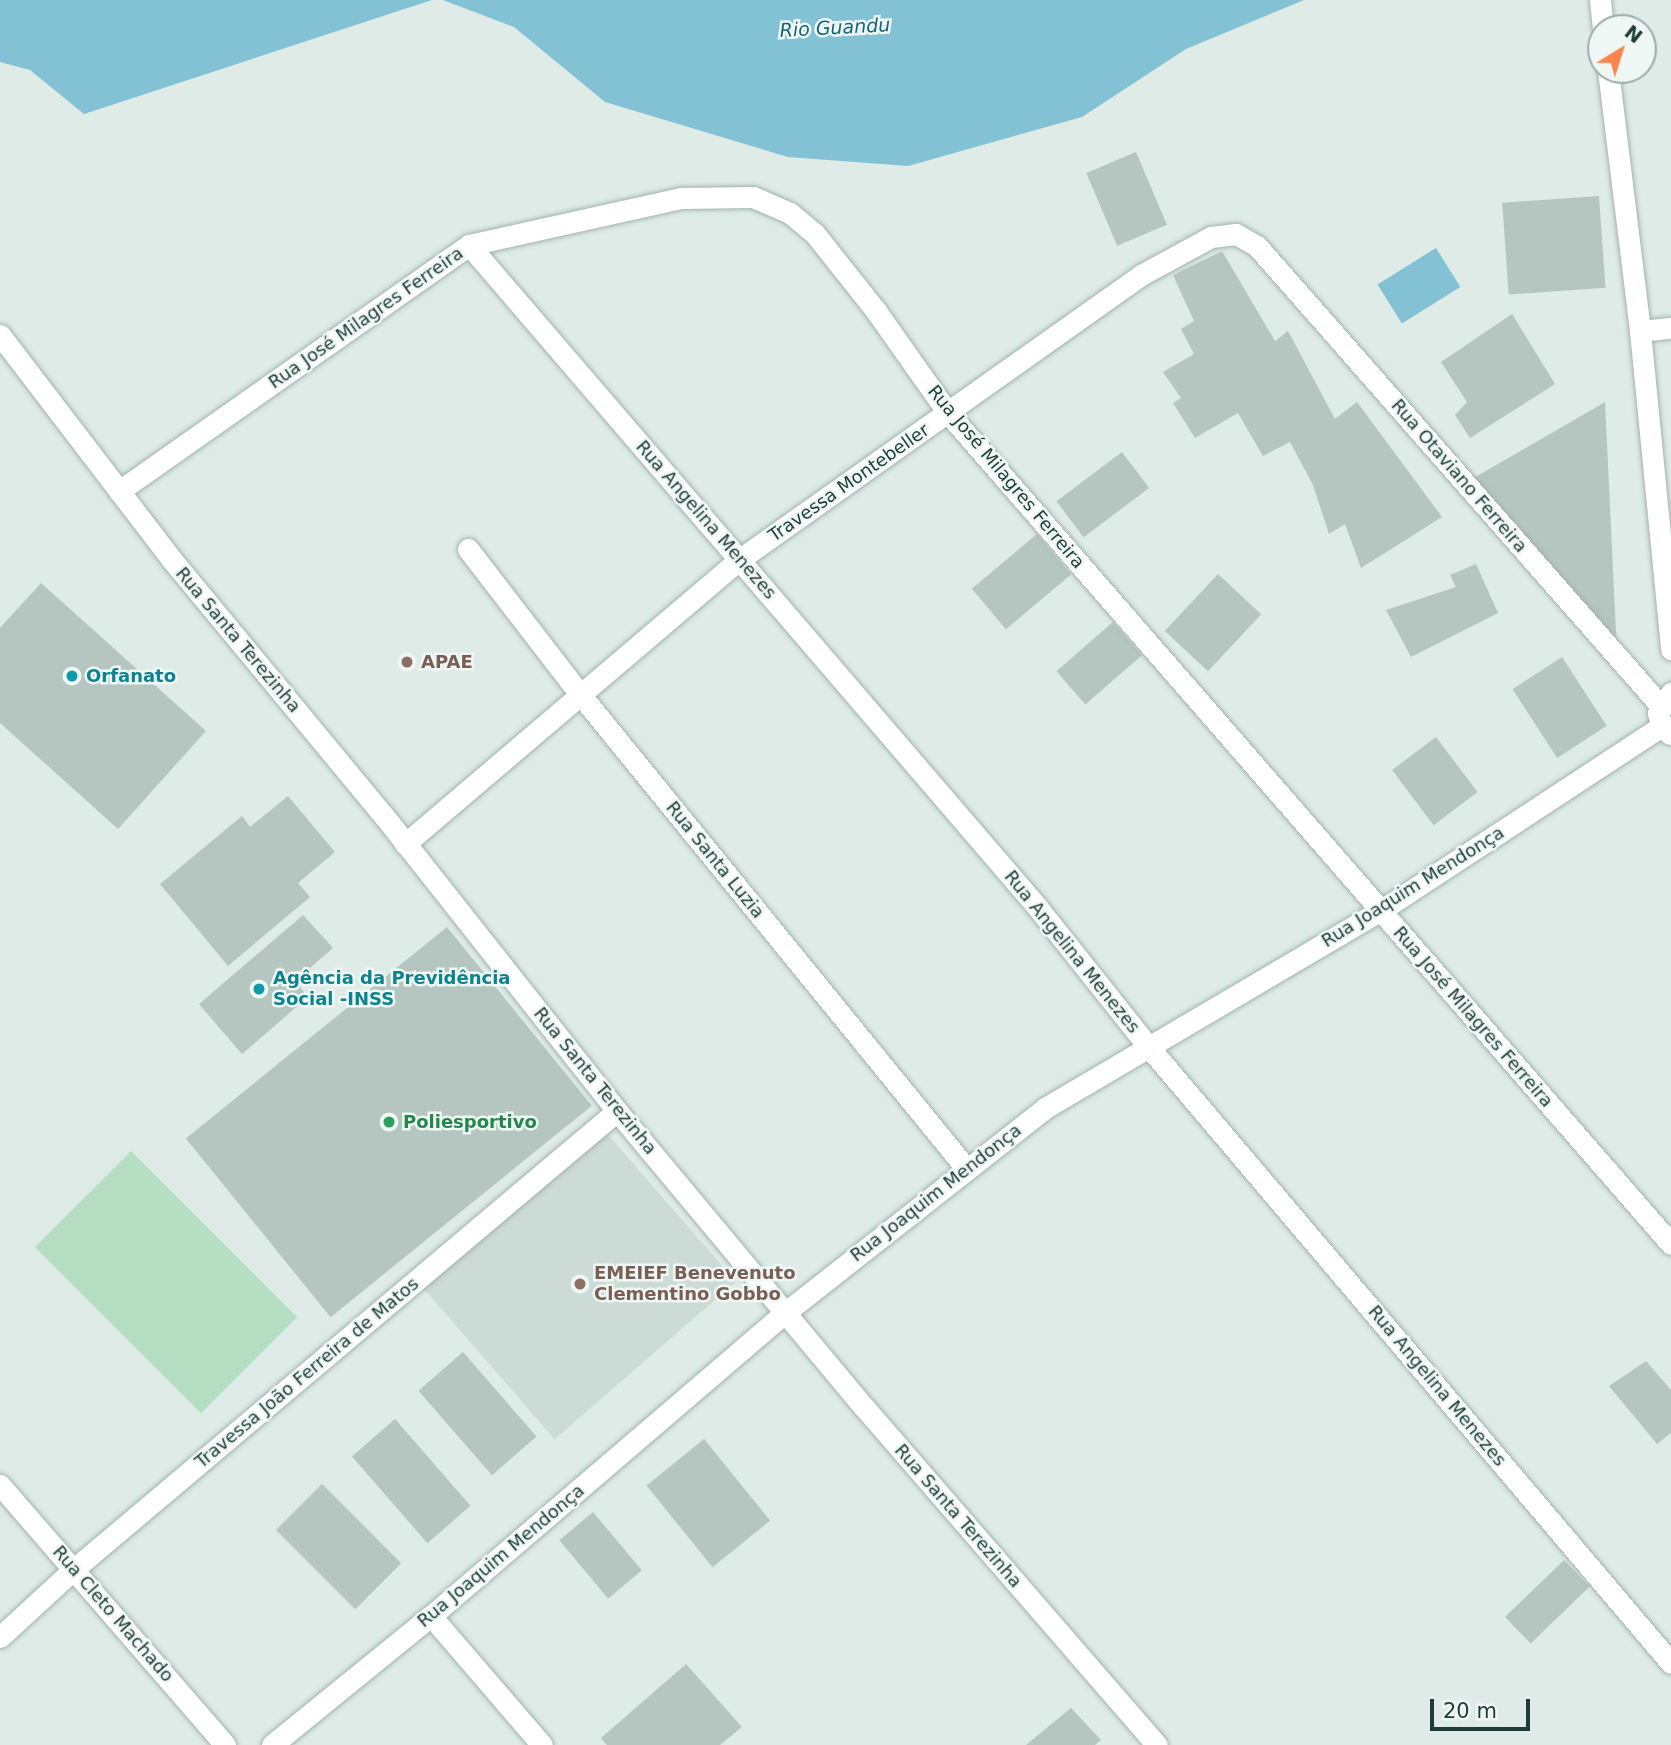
<!DOCTYPE html>
<html>
<head>
<meta charset="utf-8">
<style>
  body { margin:0 }
  #map { position:relative; width:1671px; height:1745px; overflow:hidden; background:#deebe6; font-family:"DejaVu Sans",sans-serif }
  div>[style] { position:absolute }
  [style*='--x'] { left:calc(var(--x)*1px); top:calc(var(--y)*1px); width:calc(var(--w)*1px); rotate:calc(var(--a)*1deg) }
  .built>* { inset:0; background:#ccdbd5; transform-origin:0 0 }
  .green>* { inset:0; background:#b5dec3; transform-origin:0 0 }
  .water>* { inset:0; background:#82c2d4; transform-origin:0 0 }
  .building>* { inset:0; background:#b4c6bf; transform-origin:0 0 }
  .roads { filter:drop-shadow(0 0 2px #a1b3ae) drop-shadow(0 0 2px #a1b3ae) }
  .minor>* { height:21px; margin:-10.5px; padding:0 10.5px; transform-origin:10.5px; border-radius:10.5px; background:#fff }
  .tertiary>* { height:21px; margin:-10.5px; padding:0 10.5px; transform-origin:10.5px; border-radius:10.5px; background:#fff }
  .dots>* { width:19px; height:19px; translate:-50% -50%; box-sizing:border-box; border:4px solid #eff7f4; border-radius:50% }
  span { translate:-50% -50%; white-space:nowrap; text-align:center; line-height:1.15; -webkit-text-stroke:5px #eff7f4; paint-order:stroke }
  .street-label { font-size:18px; color:#1f3c36 }
  .education-label { font-size:18px; color:#785e54; font-weight:700 }
  .left { translate:0 -50%; text-align:left }
  .culture-label { font-size:18px; color:#0d838f; font-weight:700 }
  .leisure-label { font-size:18px; color:#27864d; font-weight:700 }
  .water-label { font-size:19px; color:#16637b; font-style:italic }
  .north { position:absolute; left:1587px; top:14px; width:70px; height:70px; box-sizing:border-box; background:#eff7f4; border:2px solid #9caca8; border-radius:50%; rotate:38deg; font-size:19px; font-weight:700; line-height:28px; text-align:center; color:#1f3c36 }
  .north::after { content:''; display:block; margin:auto; width:24px; height:32px; background:#fb834d; clip-path:polygon(50% 0,100% 100%,50% 72%,0 100%) }
  .scale { position:absolute; left:1430px; top:1699px; width:100px; height:32px; box-sizing:border-box; border:4px solid #1f3c36; border-top:0; padding-left:9px; font-size:21px; line-height:24px; white-space:nowrap; color:#1f3c36; -webkit-text-stroke:5px #eff7f4; paint-order:stroke }
</style>
</head>
<body>
<div id="map">
  <div class="built">
    <i style="left:604px;top:1130px;width:201px;height:240px;rotate:49deg"></i>
  </div>
  <div class="green">
    <i style="left:131px;top:1151px;width:235px;height:136px;rotate:45deg"></i>
  </div>
  <div class="water">
    <i style="clip-path:polygon(0 0,432px 0,84px 114px,30px 70px,0 62px)"></i>
    <i style="clip-path:polygon(443px 0,1304px 0,1186px 49px,1082px 117px,908px 166px,788px 157px,605px 102px,514px 27px)"></i>
    <i style="left:1436px;top:248px;width:46px;height:69px;rotate:58deg"></i>
  </div>
  <div class="building">
    <i style="left:1136px;top:152px;width:79px;height:54px;rotate:67deg"></i>
    <i style="left:1599px;top:196px;width:92px;height:97px;rotate:86deg"></i>
    <i style="clip-path:polygon(1222px 251px,1275px 341px,1288px 331px,1335px 419px,1357px 402px,1442px 517px,1361px 568px,1345px 524px,1329px 534px,1313px 485px,1290px 442px,1263px 456px,1238px 413px,1195px 438px,1173px 403px,1181px 398px,1163px 372px,1194px 354px,1181px 329px,1194px 321px,1173px 275px)"></i>
    <i style="clip-path:polygon(1512px 314px,1555px 384px,1470px 438px,1455px 415px,1467px 402px,1441px 362px)"></i>
    <i style="clip-path:polygon(1605px 402px,1617px 653px,1472px 479px)"></i>
    <i style="left:1122px;top:452px;width:45px;height:82px;rotate:53deg"></i>
    <i style="left:1037px;top:534px;width:53px;height:85px;rotate:50deg"></i>
    <i style="clip-path:polygon(1476px 564px,1498px 613px,1411px 657px,1386px 610px,1456px 587px,1450px 575px)"></i>
    <i style="left:1218px;top:574px;width:59px;height:78px;rotate:43deg"></i>
    <i style="clip-path:polygon(41px 583px,206px 731px,118px 829px,0 723px,0 628px)"></i>
    <i style="left:1113px;top:622px;width:44px;height:75px;rotate:49deg"></i>
    <i style="left:1562px;top:657px;width:82px;height:59px;rotate:57deg"></i>
    <i style="left:1436px;top:737px;width:69px;height:55px;rotate:53deg"></i>
    <i style="clip-path:polygon(288px 796px,335px 852px,298px 883px,310px 897px,228px 966px,160px 884px,242px 816px,250px 827px)"></i>
    <i style="clip-path:polygon(303px 915px,333px 948px,295px 981px,308px 997px,242px 1054px,199px 1004px)"></i>
    <i style="left:447px;top:927px;width:230px;height:336px;rotate:51deg"></i>
    <i style="left:463px;top:1352px;width:112px;height:59px;rotate:49deg"></i>
    <i style="clip-path:polygon(1646px 1361px,1671px 1390px,1671px 1433px,1657px 1444px,1609px 1386px)"></i>
    <i style="left:395px;top:1419px;width:115px;height:57px;rotate:49deg"></i>
    <i style="left:704px;top:1439px;width:105px;height:74px;rotate:51deg"></i>
    <i style="left:322px;top:1484px;width:112px;height:65px;rotate:45deg"></i>
    <i style="left:593px;top:1512px;width:76px;height:44px;rotate:50deg"></i>
    <i style="left:1564px;top:1560px;width:37px;height:82px;rotate:46deg"></i>
    <i style="clip-path:polygon(686px 1664px,742px 1727px,720px 1745px,607px 1745px,601px 1738px)"></i>
    <i style="clip-path:polygon(1071px 1708px,1101px 1740px,1095px 1745px,1026px 1745px)"></i>
  </div>
  <div class="roads">
    <div class="minor">
      <i style="--x:469;--y:245;--w:874;--a:49.36"></i>
      <i style="--x:1038;--y:908;--w:175;--a:51.5"></i>
      <i style="--x:1147;--y:1045;--w:810;--a:49.71"></i>
      <i style="--x:1640;--y:331;--w:31;--a:-6"></i>
      <i style="--x:119;--y:491;--w:428;--a:-35.1"></i>
      <i style="--x:469;--y:245;--w:217;--a:-12.5"></i>
      <i style="--x:681;--y:198;--w:72;--a:-0.8"></i>
      <i style="--x:753;--y:197;--w:40;--a:23.4"></i>
      <i style="--x:790;--y:213;--w:33;--a:40"></i>
      <i style="--x:815;--y:234;--w:98;--a:51.6"></i>
      <i style="--x:876;--y:311;--w:125;--a:54.8"></i>
      <i style="--x:948;--y:413;--w:1101;--a:48.98"></i>
      <i style="--x:468;--y:549;--w:182;--a:52.4"></i>
      <i style="--x:579;--y:693;--w:611;--a:50.84"></i>
      <i style="--x:405;--y:844;--w:440;--a:-40.4"></i>
      <i style="--x:740;--y:559;--w:491;--a:-35.3"></i>
      <i style="--x:1141;--y:275;--w:80;--a:-28.5"></i>
      <i style="--x:1211;--y:237;--w:25;--a:-7"></i>
      <i style="--x:1236;--y:234;--w:24;--a:30"></i>
      <i style="--x:1257;--y:246;--w:611;--a:48.72"></i>
      <i style="--x:0;--y:1485;--w:344;--a:49.1"></i>
      <i style="--x:431;--y:1616;--w:170;--a:49.3"></i>
      <i style="--x:0;--y:1637;--w:100;--a:-42.6"></i>
      <i style="--x:74;--y:1569;--w:710;--a:-40.15"></i>
      <i style="--x:272;--y:1745;--w:205;--a:-39.1"></i>
      <i style="--x:431;--y:1616;--w:467;--a:-40.6"></i>
    </div>
    <div class="tertiary">
      <i style="--x:1600;--y:0;--w:28;--a:84"></i>
      <i style="--x:1608;--y:70;--w:263;--a:83"></i>
      <i style="--x:1640;--y:331;--w:320;--a:84.4"></i>
      <i style="--x:0;--y:335;--w:283;--a:52.6"></i>
      <i style="--x:172;--y:560;--w:332;--a:50.4"></i>
      <i style="--x:384;--y:816;--w:376;--a:51.7"></i>
      <i style="--x:617;--y:1111;--w:386;--a:50.2"></i>
      <i style="--x:864;--y:1407;--w:447;--a:49.1"></i>
      <i style="--x:1670;--y:734;--w:11;--a:-135"></i>
      <i style="--x:1662;--y:726;--w:14;--a:-107"></i>
      <i style="--x:1658;--y:713;--w:24;--a:-57"></i>
      <i style="--x:786;--y:1312;--w:330;--a:-38.2"></i>
      <i style="--x:1045;--y:1108;--w:389;--a:-30.5"></i>
      <i style="--x:1380;--y:911;--w:337;--a:-33.3"></i>
    </div>
  </div>
  <div class="dots">
    <i style="left:407px;top:662px;background:#8d6e63"></i>
    <i style="left:72px;top:676px;background:#0f9aa8"></i>
    <i style="left:259px;top:989px;background:#0f9aa8"></i>
    <i style="left:389px;top:1122px;background:#2e9e5b"></i>
    <i style="left:580px;top:1284px;background:#8d6e63"></i>
  </div>
  <div class="street-label">
    <span style="left:366px;top:318px;rotate:-35deg">Rua José Milagres Ferreira</span>
    <span style="left:1459px;top:476px;rotate:49deg">Rua Otaviano Ferreira</span>
    <span style="left:1006px;top:477px;rotate:50deg">Rua José Milagres Ferreira</span>
    <span style="left:849px;top:483px;rotate:-35deg">Travessa Montebeller</span>
    <span style="left:706px;top:520px;rotate:49deg">Rua Angelina Menezes</span>
    <span style="left:238px;top:640px;rotate:50deg">Rua Santa Terezinha</span>
    <span style="left:715px;top:860px;rotate:51deg">Rua Santa Luzia</span>
    <span style="left:1413px;top:887px;rotate:-32deg">Rua Joaquim Mendonça</span>
    <span style="left:1072px;top:952px;rotate:51deg">Rua Angelina Menezes</span>
    <span style="left:1473px;top:1017px;rotate:49deg">Rua José Milagres Ferreira</span>
    <span style="left:595px;top:1081px;rotate:51deg">Rua Santa Terezinha</span>
    <span style="left:936px;top:1193px;rotate:-38deg">Rua Joaquim Mendonça</span>
    <span style="left:307px;top:1373px;rotate:-40deg">Travessa João Ferreira de Matos</span>
    <span style="left:1437px;top:1386px;rotate:50deg">Rua Angelina Menezes</span>
    <span style="left:958px;top:1516px;rotate:49deg">Rua Santa Terezinha</span>
    <span style="left:501px;top:1556px;rotate:-40deg">Rua Joaquim Mendonça</span>
    <span style="left:113px;top:1614px;rotate:49deg">Rua Cleto Machado</span>
  </div>
  <div class="education-label">
    <span class="left" style="left:421px;top:662px">APAE</span>
    <span class="left" style="left:594px;top:1284px">EMEIEF Benevenuto<br>Clementino Gobbo</span>
  </div>
  <div class="culture-label">
    <span class="left" style="left:86px;top:676px">Orfanato</span>
    <span class="left" style="left:273px;top:989px">Agência da Previdência<br>Social -INSS</span>
  </div>
  <div class="leisure-label">
    <span class="left" style="left:403px;top:1122px">Poliesportivo</span>
  </div>
  <div class="water-label">
    <span style="left:835px;top:28px;rotate:-3deg">Rio Guandu</span>
  </div>
  <div class="north">N</div>
  <div class="scale">20 m</div>
</div>
</body>
</html>
